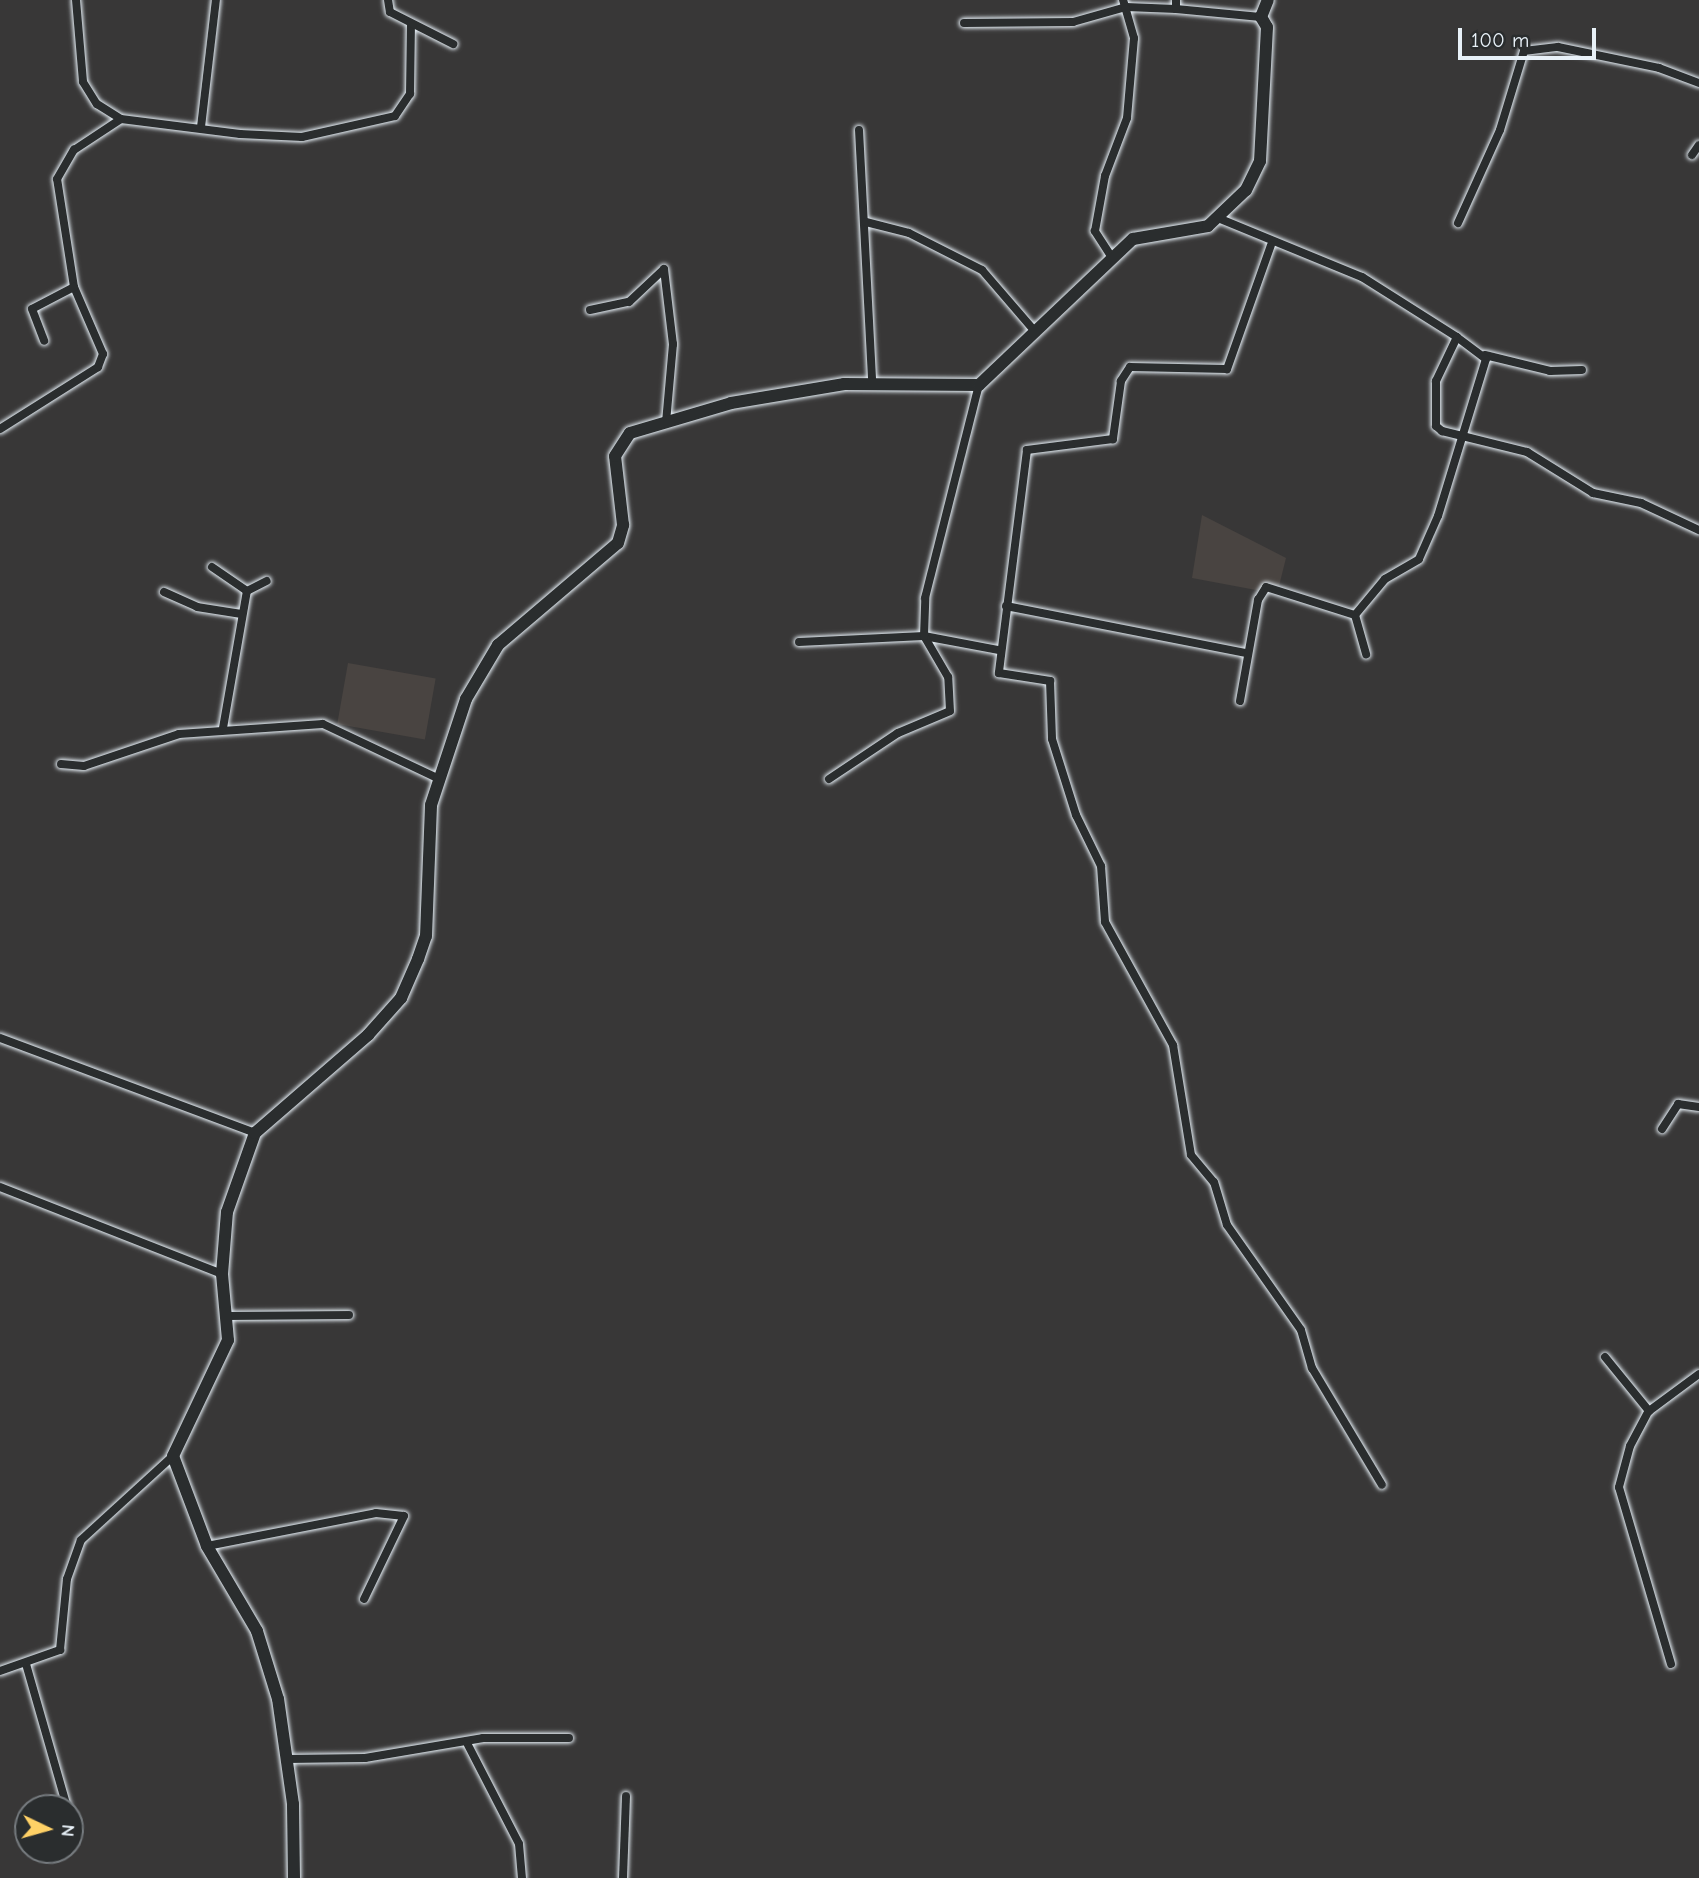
<!DOCTYPE html>
<html>
<head>
<meta charset="utf-8">
<style>
  body { margin:0 }
  #map { position:relative; width:1699px; height:1878px; overflow:hidden; background:#383737; font-family:"Comic Neue",sans-serif }
  div>[style] { position:absolute }
  [style*='--x'] { left:calc(var(--x)*1px); top:calc(var(--y)*1px); width:calc(var(--w)*1px); rotate:calc(var(--a)*1deg) }
  .built>* { inset:0; background:#494441; transform-origin:0 0 }
  .roads { filter:drop-shadow(0 0 2px #e8f1f8) drop-shadow(0 0 2px #e8f1f8) }
  .street>* { height:8px; margin:-4px; padding:0 4px; transform-origin:4px; border-radius:4px; background:#2a2d2e }
  .secondary>* { height:12px; margin:-6px; padding:0 6px; transform-origin:6px; border-radius:6px; background:#2a2d2e }
  span { translate:-50% -50%; white-space:nowrap; text-align:center; line-height:1.15; -webkit-text-stroke:6px #2a2d2e; paint-order:stroke }
  .north { position:absolute; left:14px; top:1794px; width:70px; height:70px; box-sizing:border-box; background:#2a2d2e; border:2px solid #767b7f; border-radius:50%; rotate:95deg; font-size:19px; font-weight:700; line-height:28px; text-align:center; color:#e8f1f8 }
  .north::after { content:''; display:block; margin:auto; width:24px; height:32px; background:#ffd166; clip-path:polygon(50% 0,100% 100%,50% 72%,0 100%) }
  .scale { position:absolute; left:1458px; top:28px; width:138px; height:32px; box-sizing:border-box; border:4px solid #e8f1f8; border-top:0; padding-left:9px; font-size:21px; line-height:24px; white-space:nowrap; color:#e8f1f8; -webkit-text-stroke:5px #2a2d2e; paint-order:stroke }
</style>
</head>
<body>
<div id="map">
  <div class="built">
    <i style="clip-path:polygon(1202px 515px,1286px 558px,1277px 594px,1192px 578px)"></i>
    <i style="left:348px;top:663px;width:89px;height:62px;rotate:10deg"></i>
  </div>
  <div class="roads">
    <div class="street">
      <i style="--x:76;--y:0;--w:82;--a:85.1"></i>
      <i style="--x:83;--y:82;--w:26;--a:58"></i>
      <i style="--x:97;--y:104;--w:28;--a:32"></i>
      <i style="--x:121;--y:119;--w:120;--a:7.2"></i>
      <i style="--x:240;--y:134;--w:62;--a:2.8"></i>
      <i style="--x:302;--y:137;--w:95;--a:-12.7"></i>
      <i style="--x:395;--y:116;--w:27;--a:-56"></i>
      <i style="--x:410;--y:94;--w:70;--a:-89.2"></i>
      <i style="--x:388;--y:0;--w:12;--a:81"></i>
      <i style="--x:390;--y:12;--w:71;--a:26.9"></i>
      <i style="--x:1176;--y:9;--w:85;--a:5.4"></i>
      <i style="--x:964;--y:23;--w:109;--a:-0.5"></i>
      <i style="--x:1073;--y:22;--w:55;--a:-15.8"></i>
      <i style="--x:1126;--y:7;--w:50;--a:2.3"></i>
      <i style="--x:1176;--y:9;--w:9;--a:-90"></i>
      <i style="--x:201;--y:127;--w:128;--a:-83.3"></i>
      <i style="--x:859;--y:130;--w:251;--a:87"></i>
      <i style="--x:1692;--y:155;--w:12;--a:-55"></i>
      <i style="--x:1218;--y:218;--w:156;--a:22.3"></i>
      <i style="--x:1362;--y:277;--w:112;--a:32.3"></i>
      <i style="--x:1457;--y:337;--w:49;--a:115.5"></i>
      <i style="--x:1436;--y:381;--w:45;--a:90"></i>
      <i style="--x:1436;--y:426;--w:8;--a:40"></i>
      <i style="--x:1442;--y:431;--w:88;--a:13.9"></i>
      <i style="--x:1527;--y:452;--w:78;--a:31.8"></i>
      <i style="--x:1593;--y:493;--w:49;--a:11.8"></i>
      <i style="--x:1641;--y:503;--w:64;--a:25"></i>
      <i style="--x:866;--y:222;--w:44;--a:14.3"></i>
      <i style="--x:909;--y:233;--w:82;--a:26.9"></i>
      <i style="--x:982;--y:270;--w:78;--a:49.2"></i>
      <i style="--x:1458;--y:223;--w:102;--a:-65.7"></i>
      <i style="--x:1500;--y:130;--w:83;--a:-73.1"></i>
      <i style="--x:1524;--y:51;--w:34;--a:-7"></i>
      <i style="--x:1558;--y:47;--w:103;--a:11.7"></i>
      <i style="--x:1659;--y:68;--w:43;--a:20.6"></i>
      <i style="--x:1271;--y:245;--w:132;--a:109.5"></i>
      <i style="--x:1227;--y:369;--w:97;--a:-178.8"></i>
      <i style="--x:1130;--y:367;--w:17;--a:123"></i>
      <i style="--x:1121;--y:381;--w:59;--a:97.9"></i>
      <i style="--x:1113;--y:439;--w:87;--a:172.7"></i>
      <i style="--x:1027;--y:450;--w:225;--a:97.2"></i>
      <i style="--x:999;--y:673;--w:52;--a:8.9"></i>
      <i style="--x:1050;--y:681;--w:58;--a:88"></i>
      <i style="--x:1052;--y:739;--w:80;--a:72.5"></i>
      <i style="--x:1076;--y:815;--w:57;--a:63.9"></i>
      <i style="--x:1101;--y:866;--w:56;--a:85.9"></i>
      <i style="--x:1105;--y:922;--w:141;--a:61.1"></i>
      <i style="--x:1173;--y:1045;--w:111;--a:80.7"></i>
      <i style="--x:1191;--y:1155;--w:35;--a:50"></i>
      <i style="--x:1214;--y:1182;--w:45;--a:73.2"></i>
      <i style="--x:1227;--y:1225;--w:128;--a:54.8"></i>
      <i style="--x:1301;--y:1330;--w:40;--a:74"></i>
      <i style="--x:1312;--y:1368;--w:136;--a:59.1"></i>
      <i style="--x:1111;--y:256;--w:30;--a:-123"></i>
      <i style="--x:1095;--y:231;--w:56;--a:-79.7"></i>
      <i style="--x:1105;--y:176;--w:62;--a:-69.2"></i>
      <i style="--x:1127;--y:118;--w:80;--a:-85"></i>
      <i style="--x:1134;--y:38;--w:40;--a:-106"></i>
      <i style="--x:74;--y:287;--w:109;--a:-98.9"></i>
      <i style="--x:57;--y:179;--w:34;--a:-60"></i>
      <i style="--x:74;--y:150;--w:56;--a:-33.4"></i>
      <i style="--x:590;--y:310;--w:40;--a:-12"></i>
      <i style="--x:629;--y:302;--w:48;--a:-43.3"></i>
      <i style="--x:664;--y:269;--w:76;--a:83.2"></i>
      <i style="--x:673;--y:344;--w:78;--a:95.1"></i>
      <i style="--x:1485;--y:355;--w:67;--a:13.8"></i>
      <i style="--x:1550;--y:371;--w:32;--a:-2"></i>
      <i style="--x:0;--y:429;--w:116;--a:-32.3"></i>
      <i style="--x:98;--y:367;--w:14;--a:-69"></i>
      <i style="--x:103;--y:354;--w:73;--a:-113.4"></i>
      <i style="--x:74;--y:287;--w:47;--a:152.4"></i>
      <i style="--x:32;--y:309;--w:34;--a:69"></i>
      <i style="--x:212;--y:567;--w:42;--a:34.4"></i>
      <i style="--x:164;--y:592;--w:36;--a:24"></i>
      <i style="--x:197;--y:607;--w:45;--a:9"></i>
      <i style="--x:1006;--y:606;--w:245;--a:11.1"></i>
      <i style="--x:1355;--y:615;--w:47;--a:-50.2"></i>
      <i style="--x:1385;--y:579;--w:39;--a:-30"></i>
      <i style="--x:1419;--y:559;--w:47;--a:-66.2"></i>
      <i style="--x:1438;--y:516;--w:164;--a:-73"></i>
      <i style="--x:1486;--y:359;--w:36;--a:-143"></i>
      <i style="--x:1355;--y:615;--w:41;--a:74.2"></i>
      <i style="--x:799;--y:642;--w:125;--a:-2.7"></i>
      <i style="--x:924;--y:636;--w:75;--a:10.7"></i>
      <i style="--x:1240;--y:701;--w:103;--a:-79.9"></i>
      <i style="--x:1258;--y:600;--w:15;--a:-58"></i>
      <i style="--x:1266;--y:587;--w:93;--a:17.5"></i>
      <i style="--x:223;--y:728;--w:139;--a:-80.1"></i>
      <i style="--x:247;--y:591;--w:22;--a:-27"></i>
      <i style="--x:61;--y:764;--w:23;--a:5"></i>
      <i style="--x:84;--y:766;--w:100;--a:-18.6"></i>
      <i style="--x:179;--y:734;--w:144;--a:-4"></i>
      <i style="--x:323;--y:724;--w:126;--a:25.3"></i>
      <i style="--x:829;--y:779;--w:83;--a:-33.7"></i>
      <i style="--x:898;--y:733;--w:56;--a:-22.9"></i>
      <i style="--x:950;--y:711;--w:34;--a:-93"></i>
      <i style="--x:948;--y:677;--w:48;--a:-120.3"></i>
      <i style="--x:924;--y:636;--w:38;--a:-88"></i>
      <i style="--x:925;--y:598;--w:220;--a:-75.8"></i>
      <i style="--x:0;--y:1038;--w:272;--a:20.4"></i>
      <i style="--x:1662;--y:1129;--w:30;--a:-57"></i>
      <i style="--x:1678;--y:1104;--w:21;--a:8"></i>
      <i style="--x:0;--y:1187;--w:238;--a:21.4"></i>
      <i style="--x:230;--y:1316;--w:119;--a:-0.5"></i>
      <i style="--x:1605;--y:1357;--w:70;--a:50.8"></i>
      <i style="--x:207;--y:1546;--w:172;--a:-11"></i>
      <i style="--x:376;--y:1513;--w:28;--a:6"></i>
      <i style="--x:404;--y:1516;--w:92;--a:115.7"></i>
      <i style="--x:26;--y:1664;--w:149;--a:74"></i>
      <i style="--x:1671;--y:1664;--w:184;--a:-106.4"></i>
      <i style="--x:1619;--y:1487;--w:42;--a:-75"></i>
      <i style="--x:1630;--y:1446;--w:40;--a:-62"></i>
      <i style="--x:1649;--y:1411;--w:62;--a:-36.5"></i>
      <i style="--x:0;--y:1671;--w:64;--a:-19.3"></i>
      <i style="--x:60;--y:1650;--w:71;--a:-84.4"></i>
      <i style="--x:67;--y:1579;--w:41;--a:-70.3"></i>
      <i style="--x:81;--y:1540;--w:125;--a:-42.4"></i>
      <i style="--x:468;--y:1745;--w:111;--a:62.7"></i>
      <i style="--x:519;--y:1844;--w:34;--a:85"></i>
      <i style="--x:287;--y:1759;--w:78;--a:-0.7"></i>
      <i style="--x:365;--y:1758;--w:120;--a:-9.6"></i>
      <i style="--x:483;--y:1738;--w:86;--a:0"></i>
      <i style="--x:623;--y:1878;--w:82;--a:-87.9"></i>
    </div>
    <div class="secondary">
      <i style="--x:294;--y:1878;--w:74;--a:-90.8"></i>
      <i style="--x:293;--y:1804;--w:106;--a:-98.1"></i>
      <i style="--x:278;--y:1699;--w:71;--a:-107.2"></i>
      <i style="--x:257;--y:1631;--w:99;--a:-120.5"></i>
      <i style="--x:207;--y:1546;--w:96;--a:-110.7"></i>
      <i style="--x:173;--y:1456;--w:128;--a:-64.6"></i>
      <i style="--x:228;--y:1340;--w:66;--a:-95.2"></i>
      <i style="--x:222;--y:1274;--w:62;--a:-85.4"></i>
      <i style="--x:227;--y:1212;--w:84;--a:-70.5"></i>
      <i style="--x:255;--y:1133;--w:150;--a:-40.9"></i>
      <i style="--x:368;--y:1035;--w:50;--a:-48.3"></i>
      <i style="--x:401;--y:998;--w:43;--a:-66.4"></i>
      <i style="--x:418;--y:959;--w:24;--a:-71"></i>
      <i style="--x:426;--y:936;--w:131;--a:-87.8"></i>
      <i style="--x:431;--y:805;--w:112;--a:-71.7"></i>
      <i style="--x:466;--y:699;--w:63;--a:-59.3"></i>
      <i style="--x:498;--y:645;--w:157;--a:-40.4"></i>
      <i style="--x:618;--y:543;--w:19;--a:-74"></i>
      <i style="--x:623;--y:525;--w:69;--a:-96.6"></i>
      <i style="--x:615;--y:456;--w:27;--a:-57"></i>
      <i style="--x:630;--y:433;--w:105;--a:-16.5"></i>
      <i style="--x:731;--y:403;--w:115;--a:-9.5"></i>
      <i style="--x:844;--y:384;--w:135;--a:0.4"></i>
      <i style="--x:979;--y:385;--w:212;--a:-43.5"></i>
      <i style="--x:1133;--y:239;--w:76;--a:-9.8"></i>
      <i style="--x:1208;--y:226;--w:52;--a:-43.5"></i>
      <i style="--x:1246;--y:190;--w:32;--a:-64"></i>
      <i style="--x:1260;--y:161;--w:134;--a:-87"></i>
      <i style="--x:1267;--y:27;--w:12;--a:-121"></i>
      <i style="--x:1261;--y:17;--w:18;--a:-68"></i>
    </div>
  </div>
  <div class="north">N</div>
  <div class="scale">100 m</div>
</div>
</body>
</html>
